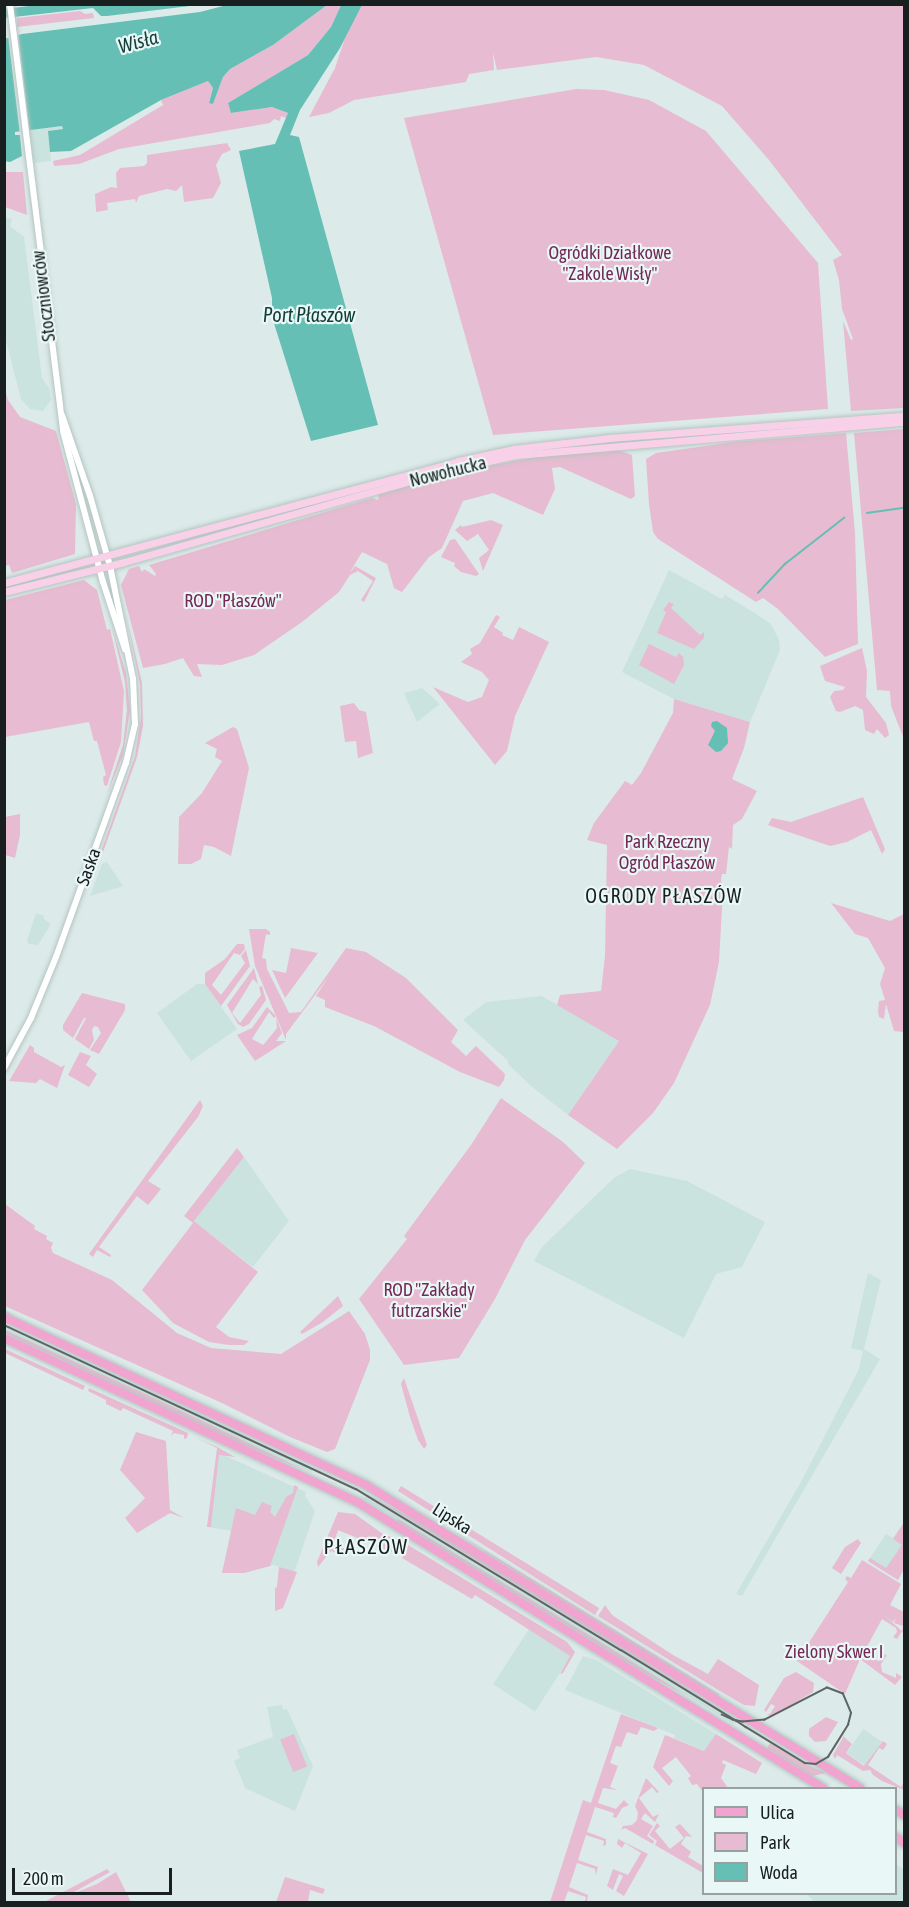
<!DOCTYPE html>
<html>
<head>
<meta charset="utf-8">
<style>
  body { margin:0 }
  #map { position:relative; width:909px; height:1907px; overflow:hidden; background:#dcebe9; font-family:"Asap Condensed",sans-serif }
  div>[style] { position:absolute }
  [style*='--x'] { left:calc(var(--x)*1px); top:calc(var(--y)*1px); width:calc(var(--w)*1px); rotate:calc(var(--a)*1deg) }
  .built>* { inset:0; background:#cae3df; transform-origin:0 0 }
  .green>* { inset:0; background:#e7bbd1; transform-origin:0 0 }
  .water>* { inset:0; background:#65bfb4 }
  .pier>* { inset:0; background:#dcebe9 }
  .stream>* { height:1.5px; margin:-0.75px; padding:0 0.75px; transform-origin:0.75px; border-radius:0.75px; background:#65bfb4 }
  .roads { filter:drop-shadow(0 0 2px #b5c4c1) drop-shadow(0 0 2px #b5c4c1) }
  .tertiary>* { height:6px; margin:-3px; padding:0 3px; transform-origin:3px; border-radius:3px; background:#fff }
  .secondary>* { height:7px; margin:-3.5px; padding:0 3.5px; transform-origin:3.5px; border-radius:3.5px; background:#f8d1e8 }
  .primary>* { height:8px; margin:-4px; padding:0 4px; transform-origin:4px; border-radius:4px; background:#f1a4d0 }
  .tram>* { height:1.5px; margin:-0.75px; padding:0 0.75px; transform-origin:0.75px; border-radius:0.75px; background:#5c6564 }
  span { translate:-50% -50%; white-space:nowrap; text-align:center; line-height:1.15; -webkit-text-stroke:4.5px #e9f8f6; paint-order:stroke }
  .park-label { font-size:18px; color:#732855 }
  .street-label { font-size:18px; color:#191f1e }
  .water-label { font-size:20px; color:#133e39; font-style:italic }
  .neighbourhood-label { font-size:20px; color:#191f1e; letter-spacing:1.5px }
  .quarter-label { font-size:21px; color:#191f1e; letter-spacing:1.5px }
  .frame { position:absolute; inset:0; border:6px solid #191f1e; pointer-events:none }
  .legend { position:absolute; left:702px; top:1787px; width:195px; height:108px; box-sizing:border-box; background:#e9f8f6; border:2px solid #96a1a0; margin:0; padding:8px 10px; list-style:none; font-size:18px; color:#191f1e }
  .legend li { display:flex; align-items:center; gap:12px; height:30px }
  .legend b { width:30px; border:2px solid #96a1a0 }
  .scale { position:absolute; left:12px; top:1868px; width:160px; height:27px; box-sizing:border-box; border:3px solid #191f1e; border-top:0; padding-left:8px; font-size:18px; line-height:21px; white-space:nowrap; color:#191f1e; -webkit-text-stroke:4px #e9f8f6; paint-order:stroke }
</style>
</head>
<body>
<div id="map">
  <div class="built">
    <i style="clip-path:polygon(62px 126px,63px 129px,48px 131px,51px 161px,34px 163px,29px 130px)"></i>
    <i style="clip-path:polygon(4px 217px,12px 219px,10px 226px,24px 237px,42px 378px,49px 388px,51px 400px,43px 411px,30px 409px,21px 399px,5px 337px)"></i>
    <i style="clip-path:polygon(669px 570px,722px 599px,725px 595px,753px 612px,771px 624px,779px 640px,780px 650px,750px 722px,674px 699px,622px 672px)"></i>
    <i style="clip-path:polygon(422px 688px,440px 704px,417px 722px,404px 693px)"></i>
    <i style="clip-path:polygon(107px 862px,123px 886px,90px 896px,102px 864px)"></i>
    <i style="clip-path:polygon(36px 913px,44px 916px,44px 919px,51px 924px,38px 945px,29px 944px,27px 940px)"></i>
    <i style="clip-path:polygon(197px 984px,205px 984px,237px 1029px,191px 1061px,157px 1013px)"></i>
    <i style="clip-path:polygon(542px 996px,619px 1041px,568px 1115px,531px 1086px,508px 1064px,508px 1061px,463px 1020px,486px 1002px)"></i>
    <i style="clip-path:polygon(244px 1157px,289px 1221px,253px 1267px,194px 1221px)"></i>
    <i style="clip-path:polygon(630px 1169px,687px 1181px,765px 1222px,742px 1267px,716px 1274px,684px 1338px,534px 1261px,542px 1247px,614px 1178px)"></i>
    <i style="clip-path:polygon(868px 1273px,881px 1280px,864px 1349px,880px 1359px,742px 1596px,736px 1594px,801px 1482px,859px 1369px,863px 1351px,851px 1348px)"></i>
    <i style="clip-path:polygon(5px 1324px,165px 1397px,313px 1468px,311px 1472px,234px 1437px,5px 1330px)"></i>
    <i style="clip-path:polygon(217px 1452px,306px 1492px,305px 1496px,315px 1511px,294px 1573px,274px 1565px,244px 1573px,222px 1573px,232px 1531px,207px 1527px)"></i>
    <i style="clip-path:polygon(367px 1494px,738px 1720px,745px 1723px,732px 1723px,364px 1499px)"></i>
    <i style="clip-path:polygon(903px 1524px,904px 1569px,898px 1580px,868px 1561px,886px 1534px,893px 1538px)"></i>
    <i style="left:529px;top:1629px;width:50px;height:66px;rotate:33deg"></i>
    <i style="clip-path:polygon(583px 1656px,596px 1660px,716px 1734px,705px 1751px,674px 1738px,675px 1735px,565px 1690px)"></i>
    <i style="clip-path:polygon(282px 1705px,283px 1710px,287px 1709px,313px 1766px,295px 1811px,245px 1788px,234px 1761px,240px 1758px,237px 1750px,273px 1737px,267px 1707px)"></i>
    <i style="left:863px;top:1729px;width:23px;height:29px;rotate:34deg"></i>
    <i style="clip-path:polygon(896px 1865px,904px 1869px,904px 1902px,814px 1902px,807px 1894px,896px 1894px)"></i>
  </div>
  <div class="green">
    <i style="clip-path:polygon(327px 5px,341px 5px,331px 27px,308px 55px,228px 103px,231px 113px,272px 107px,288px 113px,286px 118px,281px 116px,280px 121px,274px 119px,270px 123px,119px 149px,79px 164px,54px 166px,53px 161px,80px 155px,163px 105px,161px 100px,208px 81px,213px 88px,209px 102px,213px 104px,223px 77px,230px 69px,273px 45px)"></i>
    <i style="clip-path:polygon(362px 5px,904px 5px,904px 408px,851px 411px,843px 321px,851px 340px,853px 339px,842px 309px,839px 280px,833px 260px,842px 255px,769px 160px,722px 106px,644px 65px,596px 57px,497px 70px,493px 53px,494px 70px,469px 74px,466px 82px,354px 100px,329px 113px,309px 117px,335px 68px,345px 38px)"></i>
    <i style="clip-path:polygon(80px 11px,85px 14px,93px 13px,94px 18px,17px 27px,17px 18px)"></i>
    <i style="clip-path:polygon(576px 89px,604px 90px,649px 100px,706px 131px,818px 263px,828px 409px,493px 435px,404px 118px)"></i>
    <i style="clip-path:polygon(227px 143px,231px 150px,222px 154px,216px 165px,221px 183px,213px 198px,184px 202px,182px 185px,176px 191px,167px 189px,139px 196px,136px 203px,135px 199px,107px 203px,108px 210px,96px 212px,95px 194px,111px 187px,117px 188px,116px 173px,120px 168px,144px 166px,147px 163px,147px 155px)"></i>
    <i style="clip-path:polygon(5px 172px,23px 172px,27px 215px,5px 207px)"></i>
    <i style="clip-path:polygon(4px 387px,8px 400px,20px 417px,56px 431px,76px 504px,75px 554px,12px 573px,9px 565px,4px 566px)"></i>
    <i style="clip-path:polygon(904px 429px,904px 739px,891px 706px,890px 691px,877px 690px,854px 433px)"></i>
    <i style="clip-path:polygon(846px 433px,855px 533px,858px 644px,825px 657px,778px 609px,763px 598px,756px 602px,658px 539px,653px 532px,649px 504px,646px 459px,656px 453px,733px 442px)"></i>
    <i style="clip-path:polygon(618px 450px,632px 455px,635px 496px,631px 499px,560px 467px,552px 468px,555px 489px,543px 515px,493px 493px,463px 501px,442px 548px,429px 557px,402px 592px,394px 588px,387px 564px,362px 552px,349px 574px,355px 566px,376px 578px,364px 602px,361px 600px,373px 581px,358px 571px,350px 575px,339px 592px,302px 622px,254px 655px,222px 665px,197px 664px,202px 677px,194px 676px,183px 658px,165px 664px,143px 668px,121px 585px,129px 569px,139px 566px,142px 572px,144px 569px,155px 576px,156px 574px,149px 565px,338px 508px,372px 498px,378px 500px,379px 494px,471px 469px,537px 457px)"></i>
    <i style="clip-path:polygon(491px 520px,503px 525px,483px 571px,479px 558px,489px 550px,478px 534px,467px 541px,455px 530px,461px 525px,462px 527px)"></i>
    <i style="clip-path:polygon(455px 539px,479px 574px,476px 576px,461px 572px,454px 566px,455px 563px,441px 557px,450px 540px)"></i>
    <i style="clip-path:polygon(84px 580px,97px 590px,107px 630px,110px 629px,124px 691px,121px 742px,107px 786px,104px 785px,103px 777px,106px 775px,97px 741px,94px 741px,89px 722px,5px 737px,5px 600px)"></i>
    <i style="clip-path:polygon(669px 602px,674px 604px,671px 608px,700px 635px,704px 632px,704px 638px,694px 649px,657px 633px,666px 612px,663px 610px)"></i>
    <i style="clip-path:polygon(126px 615px,142px 683px,143px 726px,137px 757px,103px 852px,102px 849px,135px 756px,141px 717px,140px 684px)"></i>
    <i style="clip-path:polygon(496px 615px,500px 617px,494px 627px,503px 633px,502px 635px,513px 640px,519px 627px,549px 642px,515px 716px,507px 751px,495px 765px,433px 687px,468px 702px,482px 697px,489px 680px,482px 672px,461px 662px,472px 654px,470px 649px,480px 643px)"></i>
    <i style="clip-path:polygon(112px 628px,126px 673px,130px 710px,123px 755px,107px 794px,123px 745px,127px 710px,125px 682px)"></i>
    <i style="clip-path:polygon(649px 644px,676px 657px,679px 653px,683px 657px,684px 665px,674px 684px,639px 665px)"></i>
    <i style="clip-path:polygon(862px 648px,867px 671px,866px 697px,886px 723px,889px 735px,885px 738px,877px 729px,874px 734px,865px 730px,863px 710px,855px 706px,840px 712px,836px 711px,830px 697px,834px 691px,843px 690px,845px 687px,825px 681px,820px 666px)"></i>
    <i style="clip-path:polygon(674px 699px,750px 722px,744px 748px,732px 779px,757px 791px,742px 819px,733px 825px,732px 849px,729px 847px,726px 874px,722px 874px,721px 879px,723px 890px,719px 962px,710px 1005px,674px 1083px,653px 1113px,617px 1149px,568px 1115px,619px 1041px,557px 1005px,560px 995px,601px 991px,605px 956px,607px 845px,587px 840px,594px 823px,625px 781px,632px 785px,641px 773px,673px 713px)"></i>
    <i style="clip-path:polygon(354px 703px,359px 710px,366px 712px,373px 753px,358px 758px,356px 741px,345px 742px,340px 706px)"></i>
    <i style="clip-path:polygon(233px 727px,237px 729px,249px 768px,231px 856px,214px 847px,204px 845px,201px 859px,191px 864px,178px 864px,179px 817px,202px 793px,222px 761px,215px 757px,217px 749px,205px 743px)"></i>
    <i style="clip-path:polygon(863px 797px,885px 849px,882px 854px,871px 830px,847px 842px,830px 846px,768px 825px,772px 818px,791px 822px)"></i>
    <i style="clip-path:polygon(20px 814px,20px 835px,15px 858px,5px 855px,5px 817px)"></i>
    <i style="clip-path:polygon(831px 903px,890px 921px,904px 914px,904px 1032px,894px 1031px,886px 1004px,884px 1019px,879px 1017px,878px 1011px,879px 1001px,885px 1000px,880px 984px,885px 968px,868px 938px,855px 934px)"></i>
    <i style="clip-path:polygon(249px 929px,266px 929px,270px 932px,270px 935px,266px 934px,262px 958px,266px 959px,267px 969px,289px 1013px,301px 1012px,346px 948px,366px 952px,406px 978px,458px 1030px,451px 1042px,466px 1056px,476px 1046px,505px 1074px,504px 1080px,499px 1087px,460px 1072px,374px 1026px,325px 1007px,325px 1000px,316px 996px,329px 976px,286px 1034px,286px 1040px,255px 966px)"></i>
    <i style="clip-path:polygon(237px 944px,244px 944px,245px 949px,240px 955px,234px 953px,212px 985px,221px 995px,245px 963px,241px 956px,246px 950px,250px 966px,221px 1006px,205px 984px,205px 973px,225px 959px)"></i>
    <i style="clip-path:polygon(291px 948px,318px 953px,285px 998px,272px 970px,286px 973px)"></i>
    <i style="clip-path:polygon(254px 968px,258px 984px,253px 979px,232px 1013px,240px 1023px,261px 995px,259px 987px,262px 986px,266px 1000px,249px 1024px,243px 1027px,238px 1024px,227px 1005px)"></i>
    <i style="clip-path:polygon(82px 993px,125px 1004px,125px 1010px,99px 1054px,90px 1050px,101px 1033px,98px 1027px,94px 1026px,92px 1030px,94px 1040px,89px 1049px,75px 1039px,86px 1018px,84px 1018px,73px 1038px,63px 1030px,63px 1025px)"></i>
    <i style="clip-path:polygon(267px 1007px,276px 1016px,274px 1018px,269px 1012px,252px 1039px,263px 1045px,265px 1043px,277px 1028px,276px 1018px,282px 1033px,276px 1041px,286px 1041px,255px 1061px,237px 1035px,252px 1028px)"></i>
    <i style="clip-path:polygon(30px 1045px,34px 1048px,34px 1052px,61px 1067px,65px 1065px,57px 1088px,40px 1079px,36px 1083px,9px 1081px)"></i>
    <i style="clip-path:polygon(80px 1052px,91px 1056px,86px 1065px,97px 1074px,89px 1087px,68px 1075px)"></i>
    <i style="clip-path:polygon(501px 1098px,563px 1142px,585px 1163px,525px 1240px,495px 1299px,459px 1358px,404px 1365px,359px 1299px,407px 1239px,404px 1236px,471px 1145px)"></i>
    <i style="clip-path:polygon(200px 1100px,203px 1106px,198px 1117px,148px 1181px,161px 1189px,148px 1205px,137px 1196px,99px 1247px,111px 1255px,110px 1257px,97px 1250px,93px 1257px,89px 1254px)"></i>
    <i style="clip-path:polygon(237px 1148px,244px 1157px,194px 1221px,258px 1272px,216px 1327px,229px 1337px,249px 1341px,244px 1345px,229px 1345px,209px 1342px,173px 1323px,142px 1290px,193px 1223px,184px 1216px)"></i>
    <i style="clip-path:polygon(5px 1204px,35px 1226px,34px 1229px,47px 1236px,46px 1239px,53px 1243px,51px 1248px,53px 1253px,112px 1280px,177px 1333px,211px 1348px,281px 1354px,349px 1311px,365px 1334px,370px 1350px,370px 1360px,335px 1449px,327px 1452px,290px 1437px,222px 1403px,5px 1306px)"></i>
    <i style="clip-path:polygon(338px 1296px,343px 1306px,323px 1322px,302px 1334px,300px 1332px)"></i>
    <i style="clip-path:polygon(5px 1310px,14px 1316px,290px 1442px,7px 1313px)"></i>
    <i style="clip-path:polygon(5px 1330px,163px 1402px,311px 1473px,233px 1440px,5px 1333px)"></i>
    <i style="clip-path:polygon(5px 1349px,85px 1386px,83px 1390px,5px 1353px)"></i>
    <i style="clip-path:polygon(404px 1378px,427px 1445px,424px 1449px,418px 1440px,410px 1417px,401px 1384px)"></i>
    <i style="clip-path:polygon(89px 1388px,188px 1433px,187px 1438px,184px 1439px,184px 1435px,174px 1433px,171px 1436px,173px 1431px,123px 1408px,121px 1411px,106px 1404px,106px 1400px,88px 1391px)"></i>
    <i style="clip-path:polygon(136px 1432px,166px 1441px,170px 1510px,184px 1518px,170px 1513px,137px 1533px,125px 1518px,145px 1498px,120px 1470px)"></i>
    <i style="clip-path:polygon(194px 1437px,217px 1447px,235px 1457px,219px 1455px,211px 1527px,207px 1527px,217px 1448px)"></i>
    <i style="clip-path:polygon(294px 1485px,298px 1487px,270px 1566px,244px 1573px,222px 1573px,236px 1508px,255px 1515px,262px 1502px,272px 1506px,270px 1512px,275px 1517px,286px 1497px,293px 1493px)"></i>
    <i style="clip-path:polygon(401px 1486px,599px 1608px,595px 1615px,398px 1491px)"></i>
    <i style="clip-path:polygon(367px 1494px,439px 1533px,740px 1721px,738px 1720px)"></i>
    <i style="clip-path:polygon(338px 1512px,355px 1514px,383px 1534px,400px 1540px,394px 1553px,338px 1530px,333px 1545px,345px 1549px,342px 1555px,331px 1551px,318px 1567px,317px 1562px)"></i>
    <i style="clip-path:polygon(398px 1519px,599px 1641px,689px 1697px,648px 1675px,397px 1521px)"></i>
    <i style="clip-path:polygon(903px 1524px,904px 1569px,898px 1580px,868px 1561px,870px 1558px,886px 1568px,902px 1545px,893px 1539px)"></i>
    <i style="clip-path:polygon(452px 1530px,719px 1694px,718px 1696px,515px 1571px)"></i>
    <i style="clip-path:polygon(858px 1539px,861px 1543px,841px 1574px,832px 1568px,845px 1547px)"></i>
    <i style="clip-path:polygon(408px 1545px,567px 1642px,575px 1652px,563px 1673px,560px 1674px,570px 1656px,475px 1595px,472px 1599px,402px 1558px)"></i>
    <i style="clip-path:polygon(862px 1560px,901px 1584px,890px 1605px,904px 1612px,904px 1630px,902px 1633px,903px 1626px,894px 1623px,896px 1618px,893px 1622px,884px 1615px,902px 1631px,897px 1639px,893px 1637px,897px 1632px,896px 1628px,882px 1619px,863px 1654px,878px 1661px,882px 1660px,884px 1654px,887px 1655px,881px 1664px,882px 1672px,896px 1678px,896px 1673px,902px 1677px,895px 1685px,860px 1659px,845px 1694px,797px 1661px,848px 1582px,845px 1579px,847px 1576px,851px 1578px)"></i>
    <i style="clip-path:polygon(279px 1567px,297px 1572px,283px 1608px,275px 1611px,275px 1588px,277px 1587px)"></i>
    <i style="clip-path:polygon(605px 1605px,612px 1615px,673px 1655px,708px 1674px,718px 1659px,759px 1685px,755px 1706px,744px 1705px,720px 1691px,598px 1616px)"></i>
    <i style="clip-path:polygon(796px 1672px,814px 1683px,813px 1692px,771px 1717px,767px 1714px,770px 1714px,775px 1706px,771px 1704px,766px 1712px,764px 1710px,784px 1678px)"></i>
    <i style="clip-path:polygon(621px 1714px,658px 1728px,654px 1731px,641px 1727px,637px 1735px,627px 1732px,621px 1747px,616px 1746px,610px 1763px,618px 1766px,610px 1787px,617px 1790px,603px 1788px,598px 1803px,616px 1809px,624px 1800px,629px 1805px,622px 1808px,616px 1818px,613px 1817px,614px 1813px,595px 1807px,587px 1832px,606px 1839px,606px 1845px,603px 1846px,604px 1841px,586px 1835px,578px 1860px,598px 1867px,596px 1875px,595px 1869px,577px 1863px,569px 1887px,588px 1895px,587px 1902px,585px 1902px,586px 1897px,568px 1891px,564px 1902px,550px 1902px,583px 1800px,591px 1803px)"></i>
    <i style="clip-path:polygon(826px 1717px,838px 1722px,826px 1741px,815px 1742px,809px 1736px,809px 1729px)"></i>
    <i style="left:294px;top:1734px;width:35px;height:15px;rotate:68deg"></i>
    <i style="clip-path:polygon(716px 1734px,762px 1763px,756px 1774px,723px 1760px,722px 1763px,726px 1765px,721px 1778px,728px 1788px,704px 1788px,703px 1792px,697px 1784px,692px 1785px,688px 1778px,691px 1776px,676px 1757px,662px 1768px,673px 1781px,669px 1786px,653px 1767px,665px 1735px,704px 1751px)"></i>
    <i style="clip-path:polygon(845px 1734px,844px 1737px,852px 1744px,846px 1753px,864px 1766px,883px 1741px,887px 1744px,883px 1750px,879px 1748px,868px 1765px,901px 1787px,904px 1782px,904px 1790px,882px 1781px,873px 1775px,870px 1770px,863px 1771px,837px 1755px,835px 1759px,833px 1755px)"></i>
    <i style="clip-path:polygon(770px 1743px,801px 1762px,826px 1773px,812px 1776px,767px 1748px)"></i>
    <i style="clip-path:polygon(646px 1778px,659px 1792px,657px 1793px,652px 1787px,639px 1798px,653px 1817px,659px 1814px,655px 1822px,645px 1813px,641px 1819px,653px 1826px,647px 1836px,654px 1841px,653px 1844px,625px 1828px,621px 1830px,623px 1826px,632px 1825px,637px 1820px,638px 1813px,635px 1806px)"></i>
    <i style="clip-path:polygon(657px 1823px,660px 1826px,655px 1831px,670px 1849px,684px 1838px,675px 1827px,680px 1824px,692px 1837px,686px 1836px,681px 1844px,691px 1852px,688px 1857px,703px 1866px,703px 1873px,655px 1845px,657px 1841px,649px 1835px)"></i>
    <i style="clip-path:polygon(618px 1839px,648px 1854px,624px 1896px,616px 1891px,623px 1876px,619px 1874px,613px 1890px,607px 1886px,613px 1869px,628px 1875px,641px 1853px,625px 1843px,622px 1848px,617px 1844px)"></i>
    <i style="clip-path:polygon(107px 1869px,110px 1872px,67px 1896px,97px 1884px,116px 1872px,131px 1902px,44px 1902px)"></i>
    <i style="clip-path:polygon(285px 1877px,325px 1889px,323px 1894px,310px 1890px,308px 1902px,276px 1902px)"></i>
  </div>
  <div class="water">
    <i style="clip-path:polygon(37px 5px,198px 5px,107px 16px,101px 16px,93px 8px,5px 18px,5px 9px)"></i>
    <i style="clip-path:polygon(227px 5px,327px 5px,273px 45px,230px 69px,223px 77px,213px 104px,209px 103px,213px 88px,208px 81px,161px 100px,71px 151px,50px 152px,48px 131px,63px 129px,62px 126px,15px 132px,15px 135px,20px 135px,22px 156px,10px 162px,4px 161px,4px 39px,22px 34px,200px 12px)"></i>
    <i style="clip-path:polygon(341px 5px,362px 5px,340px 48px,300px 110px,290px 135px,299px 137px,378px 425px,311px 441px,272px 317px,272px 298px,239px 151px,275px 144px,288px 113px,272px 107px,231px 113px,228px 103px,308px 55px,331px 27px)"></i>
    <i style="clip-path:polygon(717px 721px,727px 728px,728px 743px,721px 751px,716px 752px,708px 745px,715px 731px,711px 726px,712px 722px)"></i>
  </div>
  <div class="pier">
    <i style="clip-path:polygon(18px 33px,30px 133px,23px 134px,23px 159px,8px 35px)"></i>
  </div>
  <div class="stream">
    <i style="--x:867;--y:513;--w:37;--a:-8"></i>
    <i style="--x:758;--y:593;--w:40;--a:-47"></i>
    <i style="--x:785;--y:564;--w:75;--a:-37.9"></i>
  </div>
  <div class="roads">
    <div class="tertiary">
      <i style="--x:10;--y:4;--w:430;--a:82.9"></i>
      <i style="--x:63;--y:431;--w:156;--a:75.2"></i>
      <i style="--x:103;--y:582;--w:71;--a:71.8"></i>
      <i style="--x:4;--y:1068;--w:57;--a:-61.6"></i>
      <i style="--x:31;--y:1018;--w:66;--a:-67.7"></i>
      <i style="--x:56;--y:957;--w:206;--a:-70.2"></i>
      <i style="--x:126;--y:763;--w:40;--a:-77"></i>
      <i style="--x:135;--y:724;--w:45;--a:-92.5"></i>
      <i style="--x:133;--y:679;--w:115;--a:-101.5"></i>
      <i style="--x:110;--y:566;--w:73;--a:-105.9"></i>
      <i style="--x:90;--y:496;--w:86;--a:-109.1"></i>
    </div>
    <div class="secondary">
      <i style="--x:4;--y:583;--w:470;--a:-15"></i>
      <i style="--x:458;--y:461;--w:56;--a:-12.3"></i>
      <i style="--x:513;--y:449;--w:97;--a:-6.5"></i>
      <i style="--x:609;--y:438;--w:296;--a:-4.3"></i>
      <i style="--x:4;--y:592;--w:124;--a:-14"></i>
      <i style="--x:124;--y:562;--w:338;--a:-15.8"></i>
      <i style="--x:449;--y:470;--w:69;--a:-12.6"></i>
      <i style="--x:516;--y:455;--w:389;--a:-4.9"></i>
    </div>
    <div class="primary">
      <i style="--x:4;--y:1317;--w:399;--a:24.9"></i>
      <i style="--x:366;--y:1485;--w:580;--a:31.52"></i>
      <i style="--x:4;--y:1338;--w:391;--a:24.9"></i>
      <i style="--x:359;--y:1503;--w:545;--a:31.56"></i>
      <i style="--x:896;--y:1810;--w:9;--a:32"></i>
      <i style="--x:896;--y:1837;--w:10;--a:37"></i>
    </div>
  </div>
  <div class="tram">
    <i style="--x:4;--y:1325;--w:388;--a:25"></i>
    <i style="--x:356;--y:1489;--w:310;--a:31.3"></i>
    <i style="--x:621;--y:1650;--w:136;--a:31.5"></i>
    <i style="--x:737;--y:1721;--w:11;--a:34"></i>
    <i style="--x:746;--y:1727;--w:69;--a:31.4"></i>
    <i style="--x:805;--y:1763;--w:11;--a:5"></i>
    <i style="--x:816;--y:1764;--w:14;--a:-30"></i>
    <i style="--x:828;--y:1757;--w:38;--a:-58"></i>
    <i style="--x:848;--y:1725;--w:12;--a:-76"></i>
    <i style="--x:851;--y:1713;--w:21;--a:-113"></i>
    <i style="--x:843;--y:1694;--w:17;--a:-159"></i>
    <i style="--x:827;--y:1688;--w:70;--a:152.7"></i>
    <i style="--x:765;--y:1720;--w:22;--a:175"></i>
    <i style="--x:743;--y:1722;--w:6;--a:-171"></i>
    <i style="--x:737;--y:1721;--w:4;--a:-166"></i>
    <i style="--x:733;--y:1720;--w:12;--a:-156"></i>
  </div>
  <div class="park-label">
    <span style="left:610px;top:264px">Ogródki Działkowe<br>"Zakole Wisły"</span>
    <span style="left:233px;top:601px">ROD "Płaszów"</span>
    <span style="left:667px;top:853px">Park Rzeczny<br>Ogród Płaszów</span>
    <span style="left:429px;top:1301px">ROD "Zakłady<br>futrzarskie"</span>
    <span style="left:834px;top:1652px">Zielony Skwer I</span>
  </div>
  <div class="street-label">
    <span style="left:44px;top:296px;rotate:-97deg">Stoczniowców</span>
    <span style="left:448px;top:472px;rotate:-14deg">Nowohucka</span>
    <span style="left:89px;top:867px;rotate:-70deg">Saska</span>
    <span style="left:452px;top:1519px;rotate:32deg">Lipska</span>
  </div>
  <div class="water-label">
    <span style="left:138px;top:41px;rotate:-15deg">Wisła</span>
    <span style="left:309px;top:314px">Port Płaszów</span>
  </div>
  <div class="neighbourhood-label">
    <span style="left:664px;top:895px">OGRODY PŁASZÓW</span>
  </div>
  <div class="quarter-label">
    <span style="left:366px;top:1546px">PŁASZÓW</span>
  </div>
  <div class="frame"></div>
  <ul class="legend">
  <li><b style="height:8px;background:#f1a4d0"></b>Ulica</li>
  <li><b style="height:16px;background:#e7bbd1"></b>Park</li>
  <li><b style="height:16px;background:#65bfb4"></b>Woda</li>
  </ul>
  <div class="scale">200 m</div>
</div>
</body>
</html>
